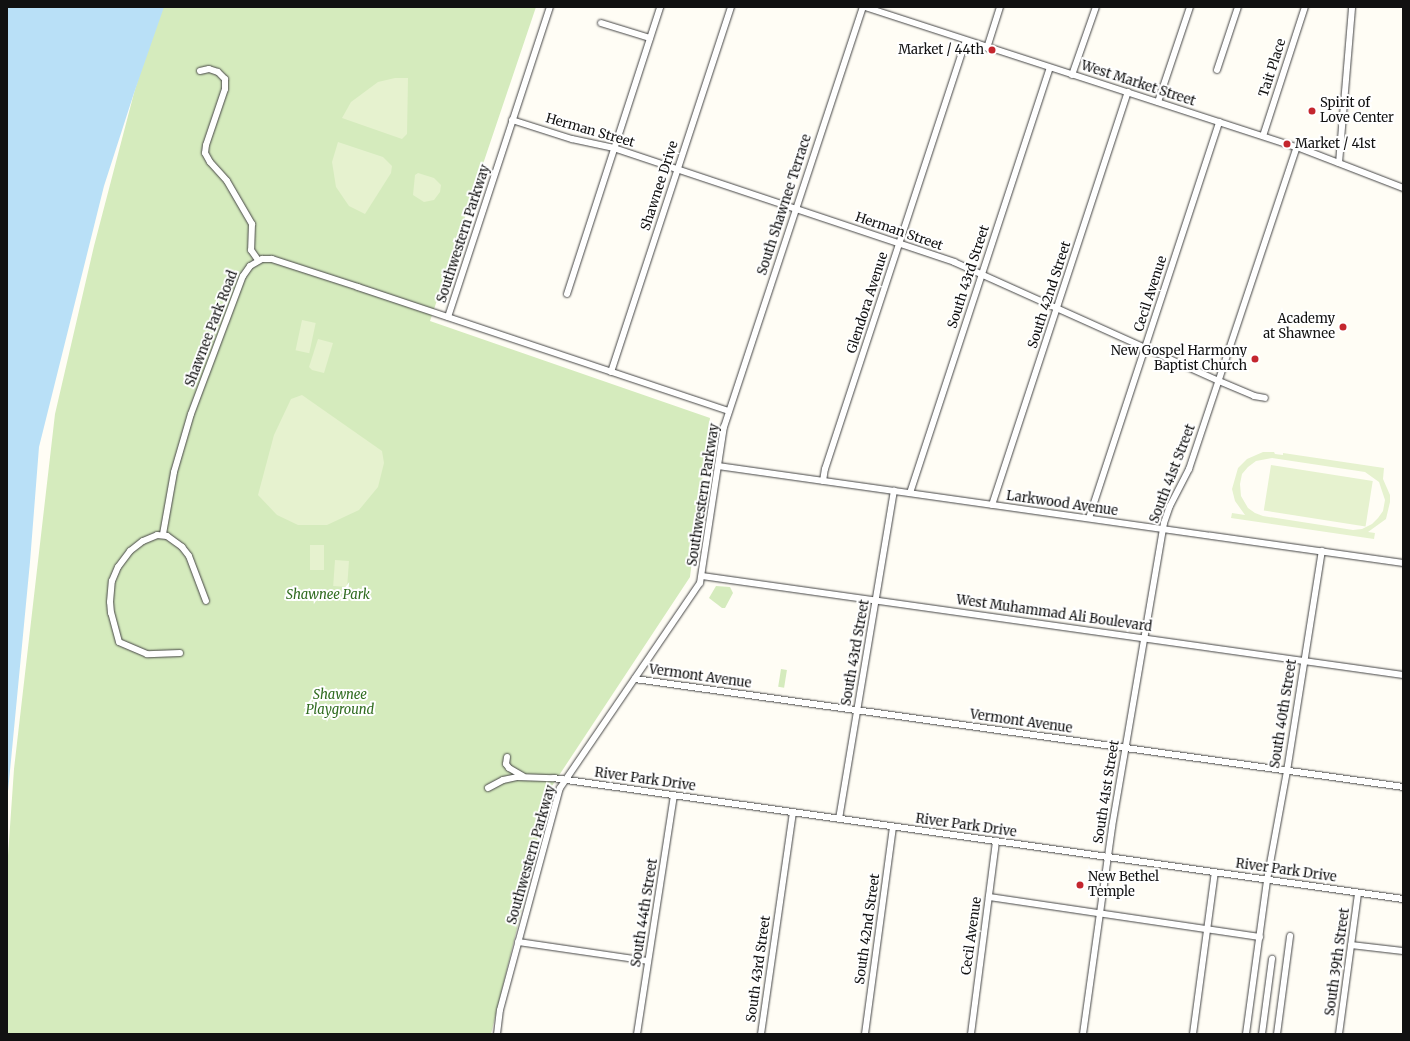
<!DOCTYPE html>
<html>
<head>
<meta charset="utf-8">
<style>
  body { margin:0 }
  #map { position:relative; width:1410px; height:1041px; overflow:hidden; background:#fffdf5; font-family:Merriweather,serif }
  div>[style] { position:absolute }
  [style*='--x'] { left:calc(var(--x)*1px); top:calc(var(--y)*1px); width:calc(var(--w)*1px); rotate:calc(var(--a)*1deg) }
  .green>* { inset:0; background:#d5ebbd; transform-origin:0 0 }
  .pitch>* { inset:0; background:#e6f2cf; transform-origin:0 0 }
  .water>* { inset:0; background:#b9e0f7 }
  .roads { filter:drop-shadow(0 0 1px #444) drop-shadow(0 0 1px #444) }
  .minor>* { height:6px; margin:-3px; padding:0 3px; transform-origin:3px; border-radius:3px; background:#fff }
  .dots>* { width:11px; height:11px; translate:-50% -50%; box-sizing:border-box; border:2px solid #fff; border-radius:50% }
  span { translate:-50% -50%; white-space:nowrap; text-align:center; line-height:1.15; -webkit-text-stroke:4px #fff; paint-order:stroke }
  .poi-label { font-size:13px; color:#111 }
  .right { translate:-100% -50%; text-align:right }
  .left { translate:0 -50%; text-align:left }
  .street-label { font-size:13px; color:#111 }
  .park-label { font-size:13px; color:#2f6b1f; font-style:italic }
  .frame { position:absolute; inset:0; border:8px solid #111; pointer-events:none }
</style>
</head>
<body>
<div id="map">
  <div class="green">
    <i style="clip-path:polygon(160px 7px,536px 7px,430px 321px,710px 418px,690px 577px,552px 786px,491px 1034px,7px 1034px,7px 870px,14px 769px,55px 414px,94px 246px,134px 93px)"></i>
    <i style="clip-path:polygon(716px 586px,730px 587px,733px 593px,725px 608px,722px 608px,709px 598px)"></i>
    <i style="left:781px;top:669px;width:6px;height:18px;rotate:9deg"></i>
  </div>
  <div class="pitch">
    <i style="clip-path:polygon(395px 78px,408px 78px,407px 134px,402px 139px,342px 118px,351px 102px,378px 82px)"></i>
    <i style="clip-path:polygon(338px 142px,383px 157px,392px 166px,391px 173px,365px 214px,349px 206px,336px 187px,332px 162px)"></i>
    <i style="clip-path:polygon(418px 173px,434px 178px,441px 185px,440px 192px,434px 200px,424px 202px,413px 195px,415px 175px)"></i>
    <i style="left:302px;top:320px;width:14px;height:31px;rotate:12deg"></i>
    <i style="clip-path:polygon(318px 339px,333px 343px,324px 373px,312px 370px,309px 367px)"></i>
    <i style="clip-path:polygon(302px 395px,382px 451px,384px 463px,378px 487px,359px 510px,327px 525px,298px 525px,277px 515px,258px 495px,274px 435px,291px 399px)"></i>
    <i style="clip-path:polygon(evenodd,1263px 452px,1274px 452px,1275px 454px,1283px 455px,1283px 453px,1384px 468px,1383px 479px,1390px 495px,1390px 502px,1386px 519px,1368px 532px,1375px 533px,1374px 539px,1231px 518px,1232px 513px,1245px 515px,1235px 501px,1232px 489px,1238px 468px,1247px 459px,1263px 452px,1272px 458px,1365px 472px,1379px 482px,1385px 500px,1383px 511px,1378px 518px,1372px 524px,1362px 529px,1353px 530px,1263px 516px,1255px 513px,1248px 508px,1241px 496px,1240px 484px,1242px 474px,1248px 467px,1256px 461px,1272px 458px)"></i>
    <i style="left:1271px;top:465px;width:103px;height:46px;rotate:9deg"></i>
    <i style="left:310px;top:545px;width:14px;height:25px"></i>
    <i style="left:335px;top:560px;width:14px;height:26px;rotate:4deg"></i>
  </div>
  <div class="water">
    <i style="clip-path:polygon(7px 7px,164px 7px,134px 93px,104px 186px,39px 447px,30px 562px,7px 802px)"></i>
  </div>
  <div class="roads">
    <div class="minor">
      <i style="--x:865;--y:7;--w:454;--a:18"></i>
      <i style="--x:1297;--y:147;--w:114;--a:21.1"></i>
      <i style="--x:601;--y:23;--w:51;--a:17"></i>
      <i style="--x:987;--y:48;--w:43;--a:-72.4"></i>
      <i style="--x:1217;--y:70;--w:66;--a:-71.6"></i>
      <i style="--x:200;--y:71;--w:9;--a:-13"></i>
      <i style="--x:209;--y:69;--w:9;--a:18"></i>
      <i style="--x:218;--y:72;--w:10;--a:45"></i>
      <i style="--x:225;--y:79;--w:10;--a:90"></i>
      <i style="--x:225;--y:89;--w:59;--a:108.7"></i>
      <i style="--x:206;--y:145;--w:8;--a:97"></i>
      <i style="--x:205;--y:153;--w:10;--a:61"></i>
      <i style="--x:210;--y:162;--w:25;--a:48"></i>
      <i style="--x:227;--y:181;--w:50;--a:59.8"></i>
      <i style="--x:252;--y:224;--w:26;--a:92"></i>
      <i style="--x:251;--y:250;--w:12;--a:55"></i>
      <i style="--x:1072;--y:75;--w:72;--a:-70.6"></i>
      <i style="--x:1158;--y:102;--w:100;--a:-71.4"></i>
      <i style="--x:512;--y:120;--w:63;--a:17.6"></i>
      <i style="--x:572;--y:139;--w:43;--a:12.1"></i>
      <i style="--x:614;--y:148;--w:359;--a:18.5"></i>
      <i style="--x:954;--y:262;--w:290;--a:24.2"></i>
      <i style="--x:1219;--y:381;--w:38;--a:23"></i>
      <i style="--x:1254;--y:396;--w:11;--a:10"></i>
      <i style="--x:1263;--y:136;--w:136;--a:-72"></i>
      <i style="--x:1339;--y:163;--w:157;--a:-85.2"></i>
      <i style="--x:567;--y:294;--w:302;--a:-72"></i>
      <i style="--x:448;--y:317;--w:326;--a:-71.8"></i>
      <i style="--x:611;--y:372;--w:384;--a:-71.8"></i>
      <i style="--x:718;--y:466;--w:692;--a:8.06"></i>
      <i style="--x:823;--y:481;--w:12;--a:-81"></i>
      <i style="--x:825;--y:469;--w:451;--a:-71.8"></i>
      <i style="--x:910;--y:493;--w:447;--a:-71.8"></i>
      <i style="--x:992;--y:505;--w:435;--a:-71.8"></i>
      <i style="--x:1089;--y:518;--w:417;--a:-71.8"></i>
      <i style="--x:163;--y:534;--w:63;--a:-79.9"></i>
      <i style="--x:174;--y:472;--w:60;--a:-73.7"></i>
      <i style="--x:191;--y:414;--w:147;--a:-69.4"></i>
      <i style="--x:243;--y:276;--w:12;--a:-55"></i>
      <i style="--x:250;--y:266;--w:14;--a:-30"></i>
      <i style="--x:262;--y:259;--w:10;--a:0"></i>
      <i style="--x:272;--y:259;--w:90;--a:18"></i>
      <i style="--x:358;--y:287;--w:391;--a:18.5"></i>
      <i style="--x:702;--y:576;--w:708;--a:8.04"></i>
      <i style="--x:180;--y:653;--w:33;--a:178"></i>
      <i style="--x:147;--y:654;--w:30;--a:-157"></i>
      <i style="--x:119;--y:642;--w:30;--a:-105"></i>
      <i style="--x:111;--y:613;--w:11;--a:-95"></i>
      <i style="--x:110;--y:602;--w:21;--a:-85"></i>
      <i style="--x:112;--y:581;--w:15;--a:-67"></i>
      <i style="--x:118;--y:567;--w:20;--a:-53"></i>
      <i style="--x:130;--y:551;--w:16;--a:-38"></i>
      <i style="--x:143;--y:541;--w:15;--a:-23"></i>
      <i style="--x:157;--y:535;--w:10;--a:6"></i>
      <i style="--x:167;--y:536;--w:19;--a:36"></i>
      <i style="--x:182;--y:547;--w:11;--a:52"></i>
      <i style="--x:189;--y:556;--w:48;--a:69.3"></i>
      <i style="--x:635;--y:679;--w:776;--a:8"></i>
      <i style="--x:507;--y:757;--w:7;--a:98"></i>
      <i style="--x:506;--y:764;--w:5;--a:53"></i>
      <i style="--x:509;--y:768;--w:16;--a:30"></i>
      <i style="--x:488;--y:788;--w:17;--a:-28"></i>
      <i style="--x:503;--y:780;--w:14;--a:-12"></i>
      <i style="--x:517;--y:777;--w:36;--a:2"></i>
      <i style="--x:553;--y:778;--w:859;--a:8.1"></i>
      <i style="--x:839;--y:819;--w:333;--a:-80.5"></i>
      <i style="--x:989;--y:897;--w:274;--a:8.4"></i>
      <i style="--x:518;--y:942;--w:131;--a:8.3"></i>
      <i style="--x:1351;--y:945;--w:52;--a:6.6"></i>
      <i style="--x:497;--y:1034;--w:24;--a:-83"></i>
      <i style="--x:500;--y:1010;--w:230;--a:-74.9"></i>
      <i style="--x:560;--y:788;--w:248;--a:-55.7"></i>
      <i style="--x:700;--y:583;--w:158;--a:-81.3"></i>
      <i style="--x:724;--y:427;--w:442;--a:-71.7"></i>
      <i style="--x:637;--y:1034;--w:241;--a:-81.2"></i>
      <i style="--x:761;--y:1034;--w:224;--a:-81.8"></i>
      <i style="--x:865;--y:1034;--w:209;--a:-82.3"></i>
      <i style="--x:971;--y:1034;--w:195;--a:-82.6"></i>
      <i style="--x:1083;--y:1034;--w:209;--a:-82"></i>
      <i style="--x:1112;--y:827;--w:308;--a:-80.3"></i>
      <i style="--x:1164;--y:523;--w:18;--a:-71"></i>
      <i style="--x:1170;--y:506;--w:42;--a:-62.8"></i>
      <i style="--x:1189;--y:469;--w:340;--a:-71.5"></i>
      <i style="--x:1193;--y:1034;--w:163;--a:-82.3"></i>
      <i style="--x:1246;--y:1034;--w:155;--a:-82.2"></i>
      <i style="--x:1267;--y:880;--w:111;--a:-79.6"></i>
      <i style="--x:1287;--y:771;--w:223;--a:-81"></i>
      <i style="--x:1262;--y:1034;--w:76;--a:-82.4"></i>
      <i style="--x:1277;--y:1034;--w:99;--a:-82.4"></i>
      <i style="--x:1339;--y:1034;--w:142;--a:-82.3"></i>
    </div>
  </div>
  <div class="dots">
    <i style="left:992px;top:50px;background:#c4262e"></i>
    <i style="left:1312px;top:111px;background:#c4262e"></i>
    <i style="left:1287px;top:144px;background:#c4262e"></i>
    <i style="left:1343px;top:327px;background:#c4262e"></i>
    <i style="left:1255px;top:359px;background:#c4262e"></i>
    <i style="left:1080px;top:885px;background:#c4262e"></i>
  </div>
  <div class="poi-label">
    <span class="right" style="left:984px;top:50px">Market / 44th</span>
    <span class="left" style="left:1320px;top:111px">Spirit of<br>Love Center</span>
    <span class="left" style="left:1295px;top:144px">Market / 41st</span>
    <span class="right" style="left:1335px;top:327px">Academy<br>at Shawnee</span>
    <span class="right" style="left:1247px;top:359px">New Gospel Harmony<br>Baptist Church</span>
    <span class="left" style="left:1088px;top:885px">New Bethel<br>Temple</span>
  </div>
  <div class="street-label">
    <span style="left:1273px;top:68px;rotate:-72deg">Tait Place</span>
    <span style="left:1138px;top:84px;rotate:18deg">West Market Street</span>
    <span style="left:590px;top:131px;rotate:16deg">Herman Street</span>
    <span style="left:660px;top:186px;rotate:-72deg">Shawnee Drive</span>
    <span style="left:785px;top:205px;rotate:-72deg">South Shawnee Terrace</span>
    <span style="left:899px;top:232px;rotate:19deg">Herman Street</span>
    <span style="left:464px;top:234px;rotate:-72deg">Southwestern Parkway</span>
    <span style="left:969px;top:277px;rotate:-72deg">South 43rd Street</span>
    <span style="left:1151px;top:294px;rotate:-72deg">Cecil Avenue</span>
    <span style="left:1050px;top:295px;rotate:-72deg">South 42nd Street</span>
    <span style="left:868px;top:303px;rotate:-72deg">Glendora Avenue</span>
    <span style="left:212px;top:329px;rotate:-69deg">Shawnee Park Road</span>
    <span style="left:1173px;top:474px;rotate:-69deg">South 41st Street</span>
    <span style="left:704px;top:495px;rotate:-81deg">Southwestern Parkway</span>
    <span style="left:1062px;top:504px;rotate:8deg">Larkwood Avenue</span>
    <span style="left:1054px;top:614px;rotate:8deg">West Muhammad Ali Boulevard</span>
    <span style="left:856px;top:653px;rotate:-80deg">South 43rd Street</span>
    <span style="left:700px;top:677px;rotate:8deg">Vermont Avenue</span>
    <span style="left:1284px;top:714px;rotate:-81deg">South 40th Street</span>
    <span style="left:1021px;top:722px;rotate:8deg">Vermont Avenue</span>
    <span style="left:645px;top:780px;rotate:8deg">River Park Drive</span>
    <span style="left:1107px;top:792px;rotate:-81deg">South 41st Street</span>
    <span style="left:966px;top:826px;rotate:8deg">River Park Drive</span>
    <span style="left:532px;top:855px;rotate:-74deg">Southwestern Parkway</span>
    <span style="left:1286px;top:871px;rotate:8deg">River Park Drive</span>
    <span style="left:645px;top:913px;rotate:-81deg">South 44th Street</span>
    <span style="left:868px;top:929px;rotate:-82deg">South 42nd Street</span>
    <span style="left:972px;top:936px;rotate:-82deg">Cecil Avenue</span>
    <span style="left:1338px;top:962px;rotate:-82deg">South 39th Street</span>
    <span style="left:759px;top:969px;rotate:-82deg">South 43rd Street</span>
  </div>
  <div class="park-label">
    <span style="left:328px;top:595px">Shawnee Park</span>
    <span style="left:340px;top:703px">Shawnee<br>Playground</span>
  </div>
  <div class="frame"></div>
</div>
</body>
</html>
